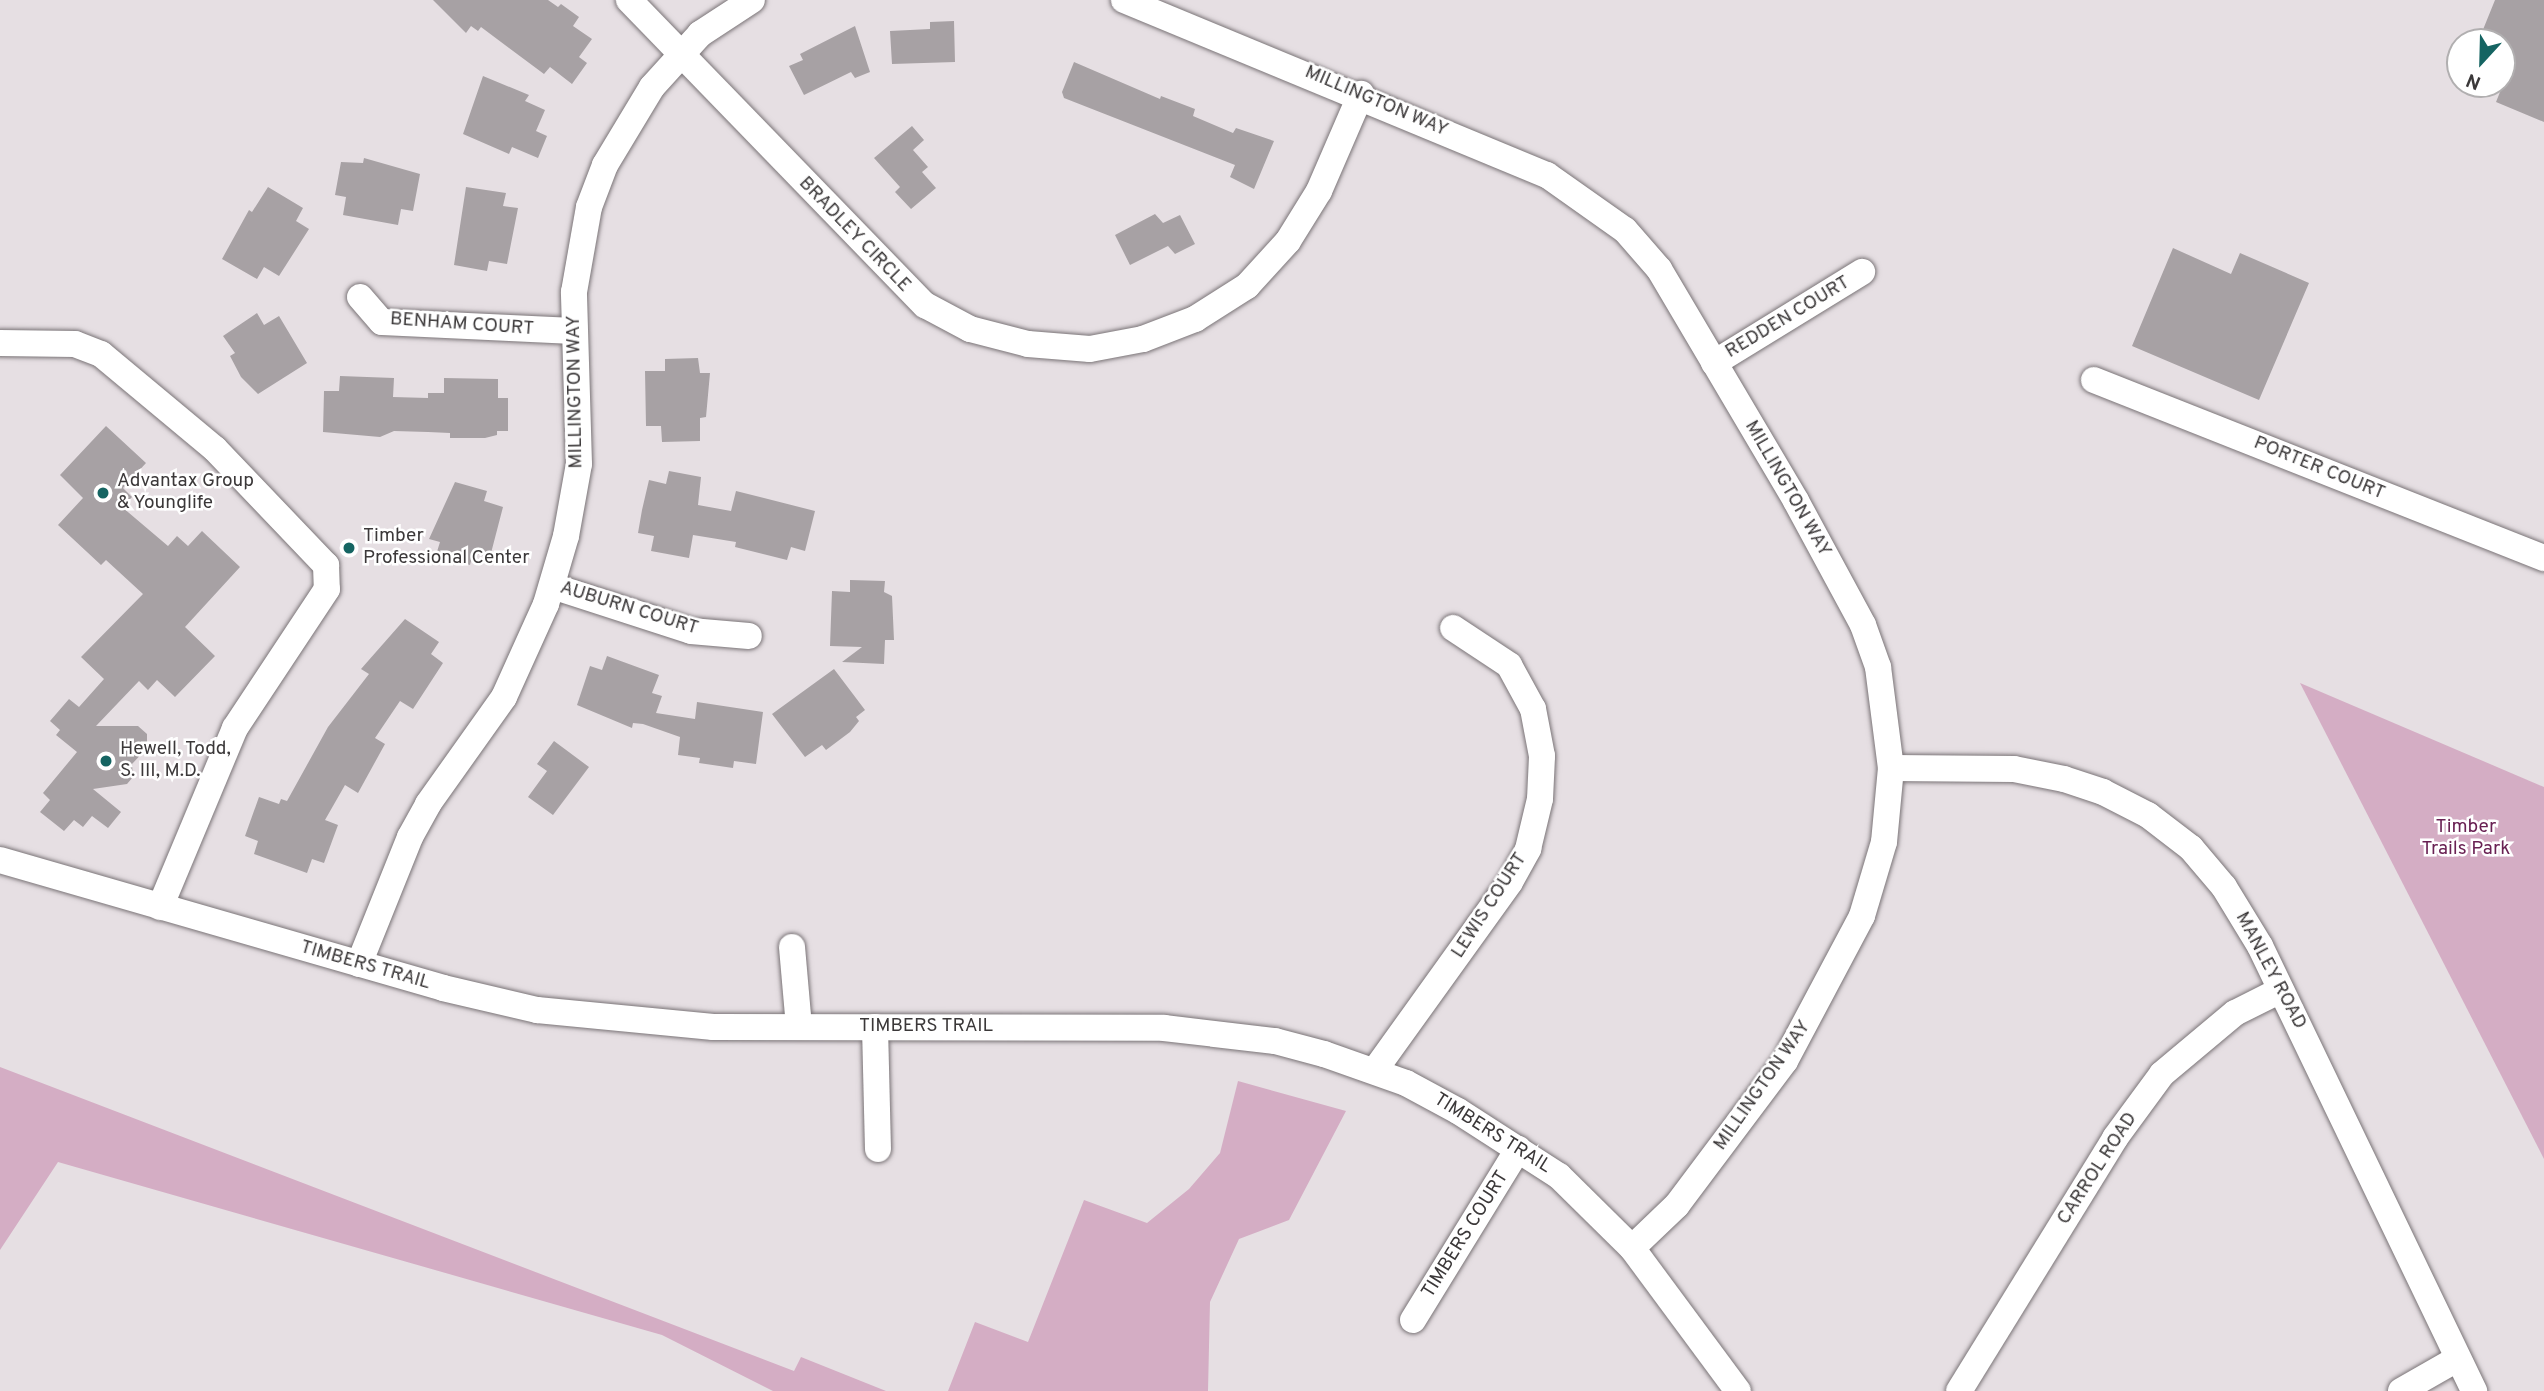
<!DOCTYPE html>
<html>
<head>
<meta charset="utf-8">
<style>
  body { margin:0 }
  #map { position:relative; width:2544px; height:1391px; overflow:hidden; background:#e6dfe3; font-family:Overpass,sans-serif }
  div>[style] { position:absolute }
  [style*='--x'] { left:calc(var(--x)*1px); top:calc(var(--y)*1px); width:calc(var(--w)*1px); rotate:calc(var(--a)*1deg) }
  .green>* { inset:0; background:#d4adc4 }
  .building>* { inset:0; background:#a7a1a4 }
  .roads { filter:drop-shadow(0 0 2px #7a7477) drop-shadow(0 0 2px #7a7477) }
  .street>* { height:26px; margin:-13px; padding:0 13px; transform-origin:13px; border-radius:13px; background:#fff }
  .dots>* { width:19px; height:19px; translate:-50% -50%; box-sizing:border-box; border:4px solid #fff; border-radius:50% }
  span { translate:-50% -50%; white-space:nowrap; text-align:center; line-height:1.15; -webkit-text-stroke:5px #fff; paint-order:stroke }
  .street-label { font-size:19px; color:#3b3839 }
  .poi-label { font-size:19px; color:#3b3839 }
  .left { translate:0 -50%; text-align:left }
  .park-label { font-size:19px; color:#692153 }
  .north { position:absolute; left:2446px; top:28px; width:70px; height:70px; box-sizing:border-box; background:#fff; border:2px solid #b1afb0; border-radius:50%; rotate:202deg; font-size:19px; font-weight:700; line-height:28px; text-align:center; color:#3b3839 }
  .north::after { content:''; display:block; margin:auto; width:24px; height:32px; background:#156462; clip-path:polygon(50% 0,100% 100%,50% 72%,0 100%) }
</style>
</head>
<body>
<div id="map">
  <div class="green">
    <i style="clip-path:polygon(2300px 683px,2544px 787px,2544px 1159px)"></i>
    <i style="clip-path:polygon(0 1067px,794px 1371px,801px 1357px,886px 1391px,773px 1391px,662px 1335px,58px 1162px,0 1250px)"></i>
    <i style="clip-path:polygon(1238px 1081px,1346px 1111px,1289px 1220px,1239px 1239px,1210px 1302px,1208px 1391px,948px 1391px,975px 1322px,1028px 1342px,1084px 1200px,1147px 1223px,1189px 1189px,1220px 1153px)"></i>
  </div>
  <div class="building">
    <i style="clip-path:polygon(433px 0,548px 0,558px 7px,561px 4px,579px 17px,573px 26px,592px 39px,579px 57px,587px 63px,572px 84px,550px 67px,544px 74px,481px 27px,478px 31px,471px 26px,466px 33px)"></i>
    <i style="clip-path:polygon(2495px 0,2544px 0,2544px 122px,2496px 102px,2502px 87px,2502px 42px,2478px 42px)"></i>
    <i style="clip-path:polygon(954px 21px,955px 62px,892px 64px,890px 31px,930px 29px,930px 22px)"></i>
    <i style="clip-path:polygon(855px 26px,870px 72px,855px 78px,851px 72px,804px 95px,789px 66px,803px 60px,800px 54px)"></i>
    <i style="clip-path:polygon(1074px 62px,1160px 99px,1161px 96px,1195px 109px,1193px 116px,1233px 133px,1236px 128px,1274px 141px,1254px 189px,1230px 177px,1235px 165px,1064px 98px,1062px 92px)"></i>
    <i style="clip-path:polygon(483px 76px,529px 95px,525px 101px,545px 110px,536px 131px,547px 136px,538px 158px,512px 147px,509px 154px,463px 134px)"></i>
    <i style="clip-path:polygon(912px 126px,924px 140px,913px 150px,928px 167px,922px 172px,936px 188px,911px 209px,895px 192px,900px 187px,874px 158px)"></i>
    <i style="clip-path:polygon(364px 158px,420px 174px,413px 211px,401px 209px,398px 225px,343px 215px,346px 197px,335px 195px,341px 162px,363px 163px)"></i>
    <i style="clip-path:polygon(268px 187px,303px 208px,296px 221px,309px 229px,279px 276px,264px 267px,257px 279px,222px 259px,249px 210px,252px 212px)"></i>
    <i style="clip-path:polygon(466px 187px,506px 193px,503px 206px,518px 208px,507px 264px,489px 261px,487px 271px,454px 265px)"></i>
    <i style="clip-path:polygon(1155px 214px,1163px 223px,1180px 215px,1195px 244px,1175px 254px,1168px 246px,1130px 265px,1115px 235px)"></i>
    <i style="clip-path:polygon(2173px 248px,2231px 274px,2240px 253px,2309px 283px,2259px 400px,2132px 346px)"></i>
    <i style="clip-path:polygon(257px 313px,264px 325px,279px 316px,307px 363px,258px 394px,241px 377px,230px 356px,235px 353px,223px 336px)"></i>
    <i style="clip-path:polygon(698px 358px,700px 373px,710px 373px,706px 417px,700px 418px,700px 441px,662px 442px,661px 426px,646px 426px,645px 371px,665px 371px,665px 359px)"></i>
    <i style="clip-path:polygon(340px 376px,394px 378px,393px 397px,428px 398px,428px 393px,444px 393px,444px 378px,498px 379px,498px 398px,508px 398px,508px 431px,497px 431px,497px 435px,485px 438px,450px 438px,450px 433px,428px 432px,394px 431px,380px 437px,323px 432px,324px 391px,339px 391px)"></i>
    <i style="clip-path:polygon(106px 426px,146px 463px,123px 488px,132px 497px,122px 507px,168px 546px,177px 536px,188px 546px,202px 531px,240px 567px,185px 627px,215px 656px,175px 697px,157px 680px,148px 690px,139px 681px,96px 726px,138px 726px,147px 734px,147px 748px,132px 764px,133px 777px,127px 784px,93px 789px,121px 812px,108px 828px,92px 816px,83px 827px,74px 820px,64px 831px,40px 812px,50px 800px,43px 793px,77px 752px,56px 735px,60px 730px,50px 721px,69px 699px,79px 707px,104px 679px,81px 657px,143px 594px,106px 560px,101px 565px,58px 525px,83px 498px,60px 475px)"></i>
    <i style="clip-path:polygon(669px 471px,701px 477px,698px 505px,731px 511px,736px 491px,815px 511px,805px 551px,791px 547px,787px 560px,735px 547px,736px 542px,693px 535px,689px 558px,651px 551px,654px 536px,638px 533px,642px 510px,649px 480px,666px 484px)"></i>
    <i style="clip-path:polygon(455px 482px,487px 491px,484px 501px,503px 507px,490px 557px,473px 553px,470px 565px,436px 555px,440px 542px,429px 539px)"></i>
    <i style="clip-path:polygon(850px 580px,885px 581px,884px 592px,892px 596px,894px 640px,885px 640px,884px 664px,842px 662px,862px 647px,830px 646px,832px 591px,850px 592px)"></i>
    <i style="clip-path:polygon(405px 619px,439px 642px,431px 654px,443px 663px,413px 709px,400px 701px,375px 738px,385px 744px,358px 793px,345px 785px,325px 820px,338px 825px,324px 863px,312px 859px,307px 873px,254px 854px,258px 841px,245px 836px,259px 797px,279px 804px,281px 799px,287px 801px,328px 727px,369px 674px,361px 669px)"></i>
    <i style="clip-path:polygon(607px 656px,659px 675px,652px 693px,662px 696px,656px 713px,695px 719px,697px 702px,763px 712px,756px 764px,734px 761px,733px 768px,699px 763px,700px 758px,678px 755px,680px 737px,643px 724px,633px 723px,632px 728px,577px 705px,590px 666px,602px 670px)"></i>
    <i style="clip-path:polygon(834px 669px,865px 710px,856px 717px,859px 721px,850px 732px,826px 750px,822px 745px,805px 757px,772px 714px)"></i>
    <i style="clip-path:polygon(554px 741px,589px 767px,553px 815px,528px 797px,547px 771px,537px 764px)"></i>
  </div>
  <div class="roads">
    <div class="street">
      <i style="--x:629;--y:0;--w:425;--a:45.9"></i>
      <i style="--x:925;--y:305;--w:51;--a:28.1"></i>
      <i style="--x:970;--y:329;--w:60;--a:14.5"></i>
      <i style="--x:1028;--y:344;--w:62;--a:4.6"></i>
      <i style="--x:1090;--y:349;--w:54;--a:-10.7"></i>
      <i style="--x:1143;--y:339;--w:56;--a:-21"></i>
      <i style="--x:1195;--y:319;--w:62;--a:-32.4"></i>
      <i style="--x:1247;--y:286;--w:61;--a:-47.7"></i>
      <i style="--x:1288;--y:241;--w:59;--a:-58.2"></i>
      <i style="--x:1319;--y:191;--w:106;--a:-66.6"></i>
      <i style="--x:1124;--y:0;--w:458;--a:22.5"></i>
      <i style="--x:1547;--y:175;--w:95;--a:35.2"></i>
      <i style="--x:1625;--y:230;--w:52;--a:48.9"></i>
      <i style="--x:1659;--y:269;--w:269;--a:59.4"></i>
      <i style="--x:1796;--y:501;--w:141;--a:61.6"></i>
      <i style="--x:1863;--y:625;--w:45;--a:70.3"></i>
      <i style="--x:1878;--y:667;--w:102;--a:82.7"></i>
      <i style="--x:1891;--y:768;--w:74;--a:95.4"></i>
      <i style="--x:1884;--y:842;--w:77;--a:106.6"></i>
      <i style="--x:1862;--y:916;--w:164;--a:118"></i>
      <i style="--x:1785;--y:1061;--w:180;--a:126.9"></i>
      <i style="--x:1677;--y:1205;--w:62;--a:136.3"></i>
      <i style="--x:360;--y:297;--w:33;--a:49"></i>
      <i style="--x:382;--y:322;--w:192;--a:2.7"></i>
      <i style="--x:0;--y:343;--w:75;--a:0.8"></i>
      <i style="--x:75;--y:344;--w:28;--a:21"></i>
      <i style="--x:101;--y:354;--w:148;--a:39.8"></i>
      <i style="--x:215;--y:449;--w:161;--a:46.3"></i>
      <i style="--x:326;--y:565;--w:24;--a:88"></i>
      <i style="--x:327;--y:589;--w:167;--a:123.5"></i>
      <i style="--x:235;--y:728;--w:194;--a:112.7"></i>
      <i style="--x:1714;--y:363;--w:174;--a:-31.6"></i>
      <i style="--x:2094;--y:380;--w:484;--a:21.6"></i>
      <i style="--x:552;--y:586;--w:146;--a:17.9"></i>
      <i style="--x:691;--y:631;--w:58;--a:4.9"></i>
      <i style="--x:1891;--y:768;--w:123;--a:0.5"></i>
      <i style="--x:2014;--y:769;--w:51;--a:11.3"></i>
      <i style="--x:2064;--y:779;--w:41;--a:18.4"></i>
      <i style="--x:2103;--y:792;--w:51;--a:27.1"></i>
      <i style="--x:2148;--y:815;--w:54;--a:37.5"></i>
      <i style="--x:2191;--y:848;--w:51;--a:49.8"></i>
      <i style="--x:2224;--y:887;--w:69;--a:58.6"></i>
      <i style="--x:2260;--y:946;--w:494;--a:64.3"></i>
      <i style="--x:0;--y:860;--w:461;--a:16.1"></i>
      <i style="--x:443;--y:988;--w:97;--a:13.2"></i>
      <i style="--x:537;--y:1010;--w:177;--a:5.5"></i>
      <i style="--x:713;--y:1027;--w:451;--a:0.1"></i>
      <i style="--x:1164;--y:1028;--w:112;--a:6.7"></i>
      <i style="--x:1275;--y:1041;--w:51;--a:14.9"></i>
      <i style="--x:1324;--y:1054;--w:87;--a:19.5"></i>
      <i style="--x:1406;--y:1083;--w:59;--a:28.3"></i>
      <i style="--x:1458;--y:1111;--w:120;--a:32.8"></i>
      <i style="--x:1559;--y:1176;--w:103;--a:44.6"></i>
      <i style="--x:1632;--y:1248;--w:178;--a:53.5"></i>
      <i style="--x:792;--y:947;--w:80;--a:85"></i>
      <i style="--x:359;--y:964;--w:137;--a:-68.1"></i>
      <i style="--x:410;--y:837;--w:38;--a:-61"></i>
      <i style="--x:428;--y:804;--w:131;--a:-54.6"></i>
      <i style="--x:504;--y:697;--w:102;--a:-65.7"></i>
      <i style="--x:546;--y:604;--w:71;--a:-73.6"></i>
      <i style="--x:566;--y:536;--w:73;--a:-79.8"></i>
      <i style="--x:579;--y:464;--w:172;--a:-91.7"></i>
      <i style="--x:574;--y:292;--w:86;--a:-80"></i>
      <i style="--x:589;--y:207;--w:45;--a:-69.1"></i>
      <i style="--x:605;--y:165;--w:91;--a:-58.9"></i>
      <i style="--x:652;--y:87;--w:72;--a:-47.8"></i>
      <i style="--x:700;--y:34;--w:62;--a:-33.2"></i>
      <i style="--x:875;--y:1027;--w:122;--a:88.6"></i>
      <i style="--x:1375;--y:1070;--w:231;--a:-54.3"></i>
      <i style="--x:1510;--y:882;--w:38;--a:-61"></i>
      <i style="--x:1528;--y:849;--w:51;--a:-76.5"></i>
      <i style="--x:1540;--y:799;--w:43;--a:-87.3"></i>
      <i style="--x:1542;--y:756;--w:48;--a:-100.8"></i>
      <i style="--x:1533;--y:709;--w:50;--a:-118.6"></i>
      <i style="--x:1509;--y:665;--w:67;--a:-146.5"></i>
      <i style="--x:1413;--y:1320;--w:201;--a:-58.4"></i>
      <i style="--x:1959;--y:1391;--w:297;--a:-58.3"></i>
      <i style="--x:2115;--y:1138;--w:79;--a:-53.7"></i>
      <i style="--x:2162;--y:1074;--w:95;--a:-39.9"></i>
      <i style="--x:2235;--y:1013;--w:51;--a:-26.6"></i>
      <i style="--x:2401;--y:1391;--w:64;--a:-29.7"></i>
    </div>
  </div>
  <div class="dots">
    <i style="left:103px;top:493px;background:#156462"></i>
    <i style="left:349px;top:548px;background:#156462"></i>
    <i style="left:106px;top:761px;background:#156462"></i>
  </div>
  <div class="street-label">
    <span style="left:1376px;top:102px;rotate:23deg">MILLINGTON WAY</span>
    <span style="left:854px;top:235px;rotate:46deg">BRADLEY CIRCLE</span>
    <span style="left:1788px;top:318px;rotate:-31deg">REDDEN COURT</span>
    <span style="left:462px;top:325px;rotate:4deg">BENHAM COURT</span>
    <span style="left:576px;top:392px;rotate:-91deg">MILLINGTON WAY</span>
    <span style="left:2319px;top:469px;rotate:22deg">PORTER COURT</span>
    <span style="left:1787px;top:489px;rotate:60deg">MILLINGTON WAY</span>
    <span style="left:629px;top:609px;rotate:17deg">AUBURN COURT</span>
    <span style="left:1490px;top:906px;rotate:-57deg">LEWIS COURT</span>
    <span style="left:365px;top:966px;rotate:16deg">TIMBERS TRAIL</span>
    <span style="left:2270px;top:971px;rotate:62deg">MANLEY ROAD</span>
    <span style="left:926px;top:1027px">TIMBERS TRAIL</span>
    <span style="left:1763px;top:1086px;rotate:-55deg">MILLINGTON WAY</span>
    <span style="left:1492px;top:1134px;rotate:32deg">TIMBERS TRAIL</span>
    <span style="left:2098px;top:1169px;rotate:-57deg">CARROL ROAD</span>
    <span style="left:1466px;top:1235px;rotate:-58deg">TIMBERS COURT</span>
  </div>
  <div class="poi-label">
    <span class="left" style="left:117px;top:493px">Advantax Group<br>&amp; Younglife</span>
    <span class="left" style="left:363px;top:548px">Timber<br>Professional Center</span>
    <span class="left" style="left:120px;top:761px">Hewell, Todd,<br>S. III, M.D.</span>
  </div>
  <div class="park-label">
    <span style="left:2466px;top:839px">Timber<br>Trails Park</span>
  </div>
  <div class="north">N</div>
</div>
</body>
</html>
